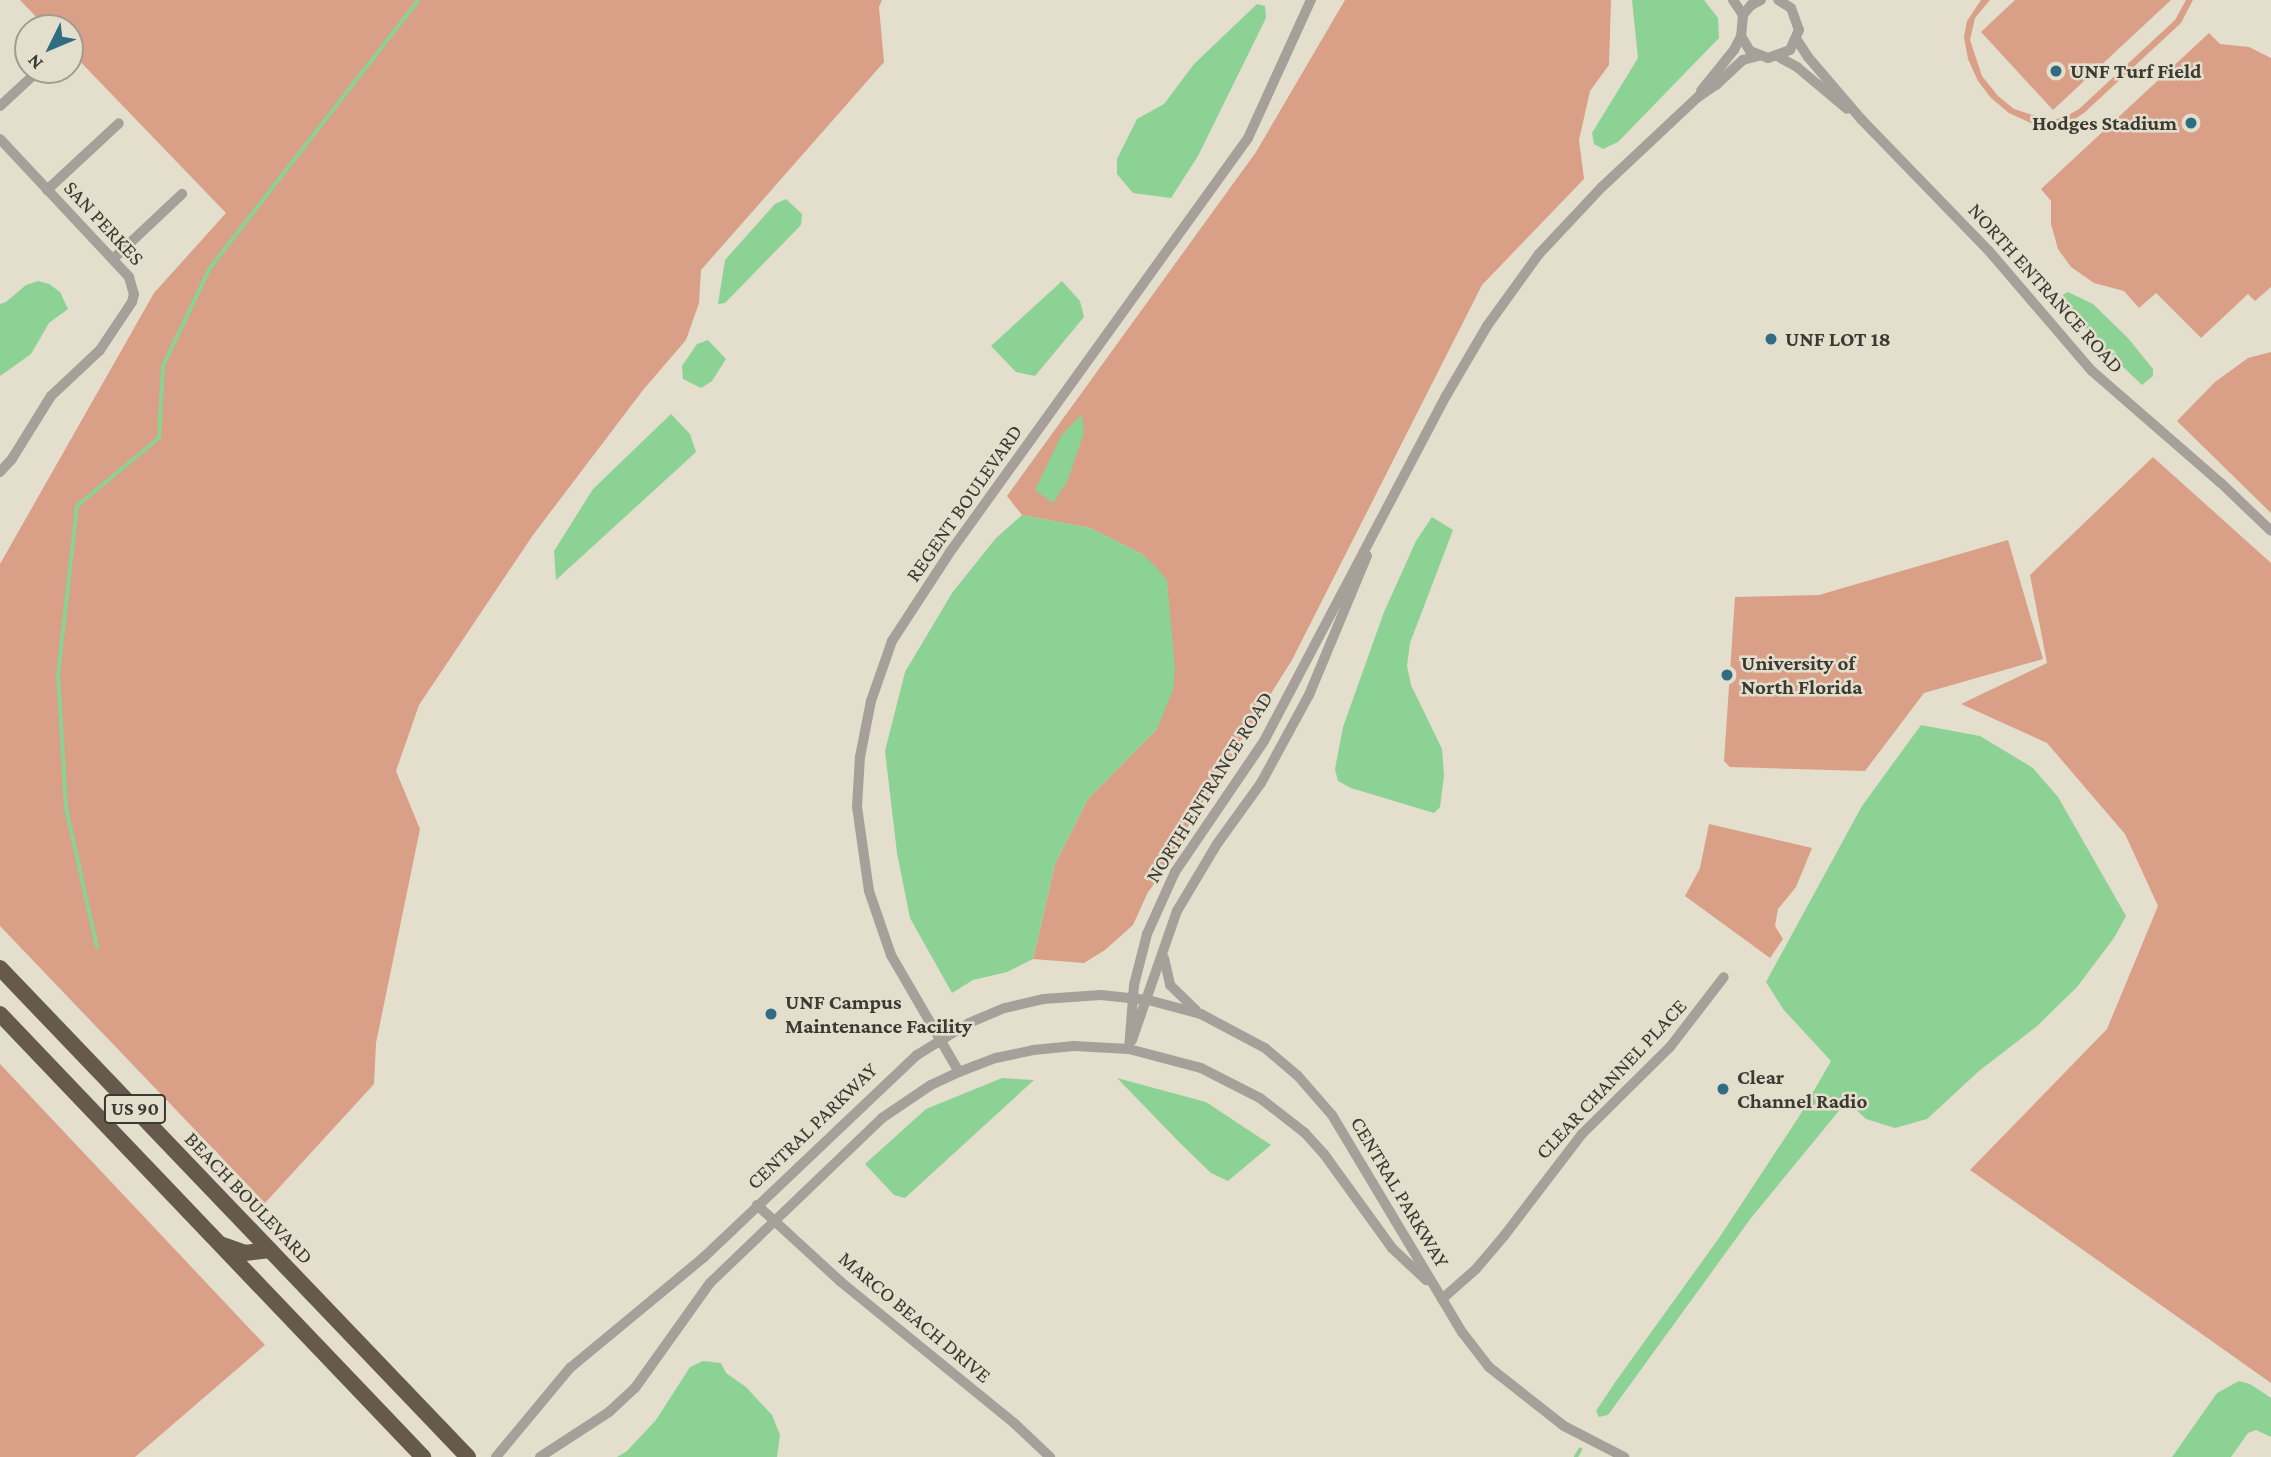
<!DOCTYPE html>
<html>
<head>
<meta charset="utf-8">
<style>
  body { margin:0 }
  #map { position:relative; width:2271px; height:1457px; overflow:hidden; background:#e4dfcd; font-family:"Crimson Pro",serif }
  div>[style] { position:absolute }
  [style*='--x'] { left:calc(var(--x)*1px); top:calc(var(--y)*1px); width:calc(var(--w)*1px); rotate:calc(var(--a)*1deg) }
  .green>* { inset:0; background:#d99f87 }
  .water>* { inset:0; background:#8cd294 }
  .stream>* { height:3.5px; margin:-1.75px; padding:0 1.75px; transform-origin:1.75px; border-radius:1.75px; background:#8cd294 }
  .minor>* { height:10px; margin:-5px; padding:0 5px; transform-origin:5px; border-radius:5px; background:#a7a09a }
  .highway>* { height:16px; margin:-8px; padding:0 8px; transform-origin:8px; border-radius:8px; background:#665a4d }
  .dots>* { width:19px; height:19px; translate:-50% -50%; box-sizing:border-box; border:4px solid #e4dfcd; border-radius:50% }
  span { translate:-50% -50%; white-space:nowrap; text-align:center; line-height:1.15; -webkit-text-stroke:5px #e4dfcd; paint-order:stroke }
  .shield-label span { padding:2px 5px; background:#e4dfcd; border:2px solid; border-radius:5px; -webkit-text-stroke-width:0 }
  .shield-label { font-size:19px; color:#3b3932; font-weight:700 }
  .poi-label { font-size:21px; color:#3b3932; font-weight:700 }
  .left { translate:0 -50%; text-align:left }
  .right { translate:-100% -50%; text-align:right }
  .street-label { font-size:21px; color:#3b3932 }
  .north { position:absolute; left:14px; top:14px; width:70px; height:70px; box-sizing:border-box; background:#e4dfcd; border:2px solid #a09d8f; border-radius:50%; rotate:227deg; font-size:19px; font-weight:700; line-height:28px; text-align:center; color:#3b3932 }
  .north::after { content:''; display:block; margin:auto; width:24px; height:32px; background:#306d83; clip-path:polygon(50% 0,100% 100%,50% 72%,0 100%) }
</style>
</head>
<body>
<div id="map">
  <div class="green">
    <i style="clip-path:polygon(20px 0,882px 0,879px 7px,884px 62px,701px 270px,699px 303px,686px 340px,643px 390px,533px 535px,419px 705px,396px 771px,420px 829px,376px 1043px,374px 1084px,265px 1203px,0 926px,0 564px,154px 293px,226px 213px,70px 51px,70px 28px,47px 28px)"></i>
    <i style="clip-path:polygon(1345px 0,1611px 0,1609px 65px,1590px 91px,1579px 140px,1584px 179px,1482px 285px,1292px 660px,1191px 821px,1167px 867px,1148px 892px,1133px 925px,1105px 950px,1084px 963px,1033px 959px,1055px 864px,1088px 799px,1157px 729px,1167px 580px,1142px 554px,1090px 528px,1022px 515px,1007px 496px,1256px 152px)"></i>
    <i style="clip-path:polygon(1981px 0,1990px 0,1975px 18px,1970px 40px,1982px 76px,1998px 96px,2014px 109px,2048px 120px,2063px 118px,2079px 109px,2175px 20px,2186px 0,2193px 0,2181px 23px,2084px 113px,2067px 124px,2049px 127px,2035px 125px,2009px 113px,1991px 98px,1978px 81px,1968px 59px,1964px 37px,1967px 21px)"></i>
    <i style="clip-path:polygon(2015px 0,2171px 0,2053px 110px,1981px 32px)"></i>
    <i style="clip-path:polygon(2209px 33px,2220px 44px,2249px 47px,2271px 58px,2271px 287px,2255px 301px,2248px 294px,2201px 338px,2156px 293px,2139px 308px,2124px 291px,2094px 283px,2071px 267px,2058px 249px,2051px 224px,2051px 201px,2041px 189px)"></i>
    <i style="clip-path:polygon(2271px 352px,2271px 513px,2177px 421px,2215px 382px,2248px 358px)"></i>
    <i style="clip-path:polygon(2153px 457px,2271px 563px,2271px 1383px,1970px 1170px,2107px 1029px,2158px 906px,2125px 834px,2047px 743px,1961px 704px,2047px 663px,2030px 575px)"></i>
    <i style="clip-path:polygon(2008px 540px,2043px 659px,1924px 693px,1865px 771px,1730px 767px,1724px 761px,1735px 597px,1819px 595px)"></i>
    <i style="clip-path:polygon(1709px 824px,1812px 848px,1796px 887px,1778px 909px,1775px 926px,1783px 939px,1770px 958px,1685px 896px,1700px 868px)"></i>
    <i style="clip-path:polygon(0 1064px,265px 1345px,135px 1457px,0 1457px)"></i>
  </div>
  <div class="water">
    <i style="clip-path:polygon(1632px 0,1704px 0,1718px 18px,1719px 38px,1618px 142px,1603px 149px,1594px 144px,1592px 133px,1638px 58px)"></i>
    <i style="clip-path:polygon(1257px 4px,1265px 6px,1266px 18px,1198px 156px,1171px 198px,1133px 193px,1117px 174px,1117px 159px,1137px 119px,1164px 104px,1194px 64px)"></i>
    <i style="clip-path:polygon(786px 199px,802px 214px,801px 225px,725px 303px,718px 304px,725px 260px,775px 204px)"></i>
    <i style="clip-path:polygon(38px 281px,49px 284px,60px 292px,68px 309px,49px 323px,31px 354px,0 376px,0 304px,6px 302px,26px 285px)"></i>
    <i style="clip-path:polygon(1062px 281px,1080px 301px,1084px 317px,1035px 376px,1016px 372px,991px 346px)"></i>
    <i style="clip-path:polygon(2068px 292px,2093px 304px,2128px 338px,2153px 369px,2153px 376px,2142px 385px,2095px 340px,2059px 297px)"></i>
    <i style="clip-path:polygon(708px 340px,726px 359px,712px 381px,701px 388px,683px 379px,682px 366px,697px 344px)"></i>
    <i style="clip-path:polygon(671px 414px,690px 434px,696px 452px,556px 580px,554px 551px,593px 489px)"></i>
    <i style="clip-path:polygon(1082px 414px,1084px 433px,1067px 482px,1053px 503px,1035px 490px,1061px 436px)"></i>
    <i style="clip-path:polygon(1022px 515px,1090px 528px,1142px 554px,1155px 566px,1167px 580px,1175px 668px,1173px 690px,1157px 729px,1088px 799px,1055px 864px,1033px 959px,1007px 972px,973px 980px,952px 993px,910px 918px,897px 853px,885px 751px,905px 672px,952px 593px,996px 538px)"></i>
    <i style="clip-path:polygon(1432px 517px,1453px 530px,1410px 643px,1407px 666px,1411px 685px,1442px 749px,1444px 776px,1440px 807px,1434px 813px,1351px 788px,1338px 781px,1335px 769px,1343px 727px,1384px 612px,1416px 541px)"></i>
    <i style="clip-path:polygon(1921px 725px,1980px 736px,2033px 768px,2058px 797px,2126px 916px,2114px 938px,2077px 987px,2036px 1027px,1979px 1071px,1927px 1119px,1895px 1128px,1866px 1119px,1847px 1101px,1751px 1218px,1608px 1415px,1599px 1417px,1596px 1411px,1616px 1381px,1719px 1238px,1800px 1115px,1831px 1061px,1783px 1009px,1766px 982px,1862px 806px)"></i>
    <i style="clip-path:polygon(1002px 1078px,1034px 1080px,905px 1198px,894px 1195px,865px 1164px,926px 1109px)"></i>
    <i style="clip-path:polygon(1117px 1078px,1206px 1102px,1271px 1145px,1228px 1181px,1211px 1173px,1181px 1144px)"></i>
    <i style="clip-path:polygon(703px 1361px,721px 1363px,726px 1373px,746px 1387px,772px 1415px,780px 1435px,777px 1457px,617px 1457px,627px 1451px,656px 1420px,690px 1367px)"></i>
    <i style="clip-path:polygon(2239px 1381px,2250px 1384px,2271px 1398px,2271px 1437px,2256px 1430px,2248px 1433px,2231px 1457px,2172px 1457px,2217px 1393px)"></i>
  </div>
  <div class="stream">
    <i style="--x:97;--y:948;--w:143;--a:-102.5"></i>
    <i style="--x:66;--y:808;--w:133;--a:-93.4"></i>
    <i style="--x:58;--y:675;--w:170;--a:-83.6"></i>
    <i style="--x:77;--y:506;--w:107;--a:-39.7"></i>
    <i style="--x:159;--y:438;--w:72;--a:-86.8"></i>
    <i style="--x:163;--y:366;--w:109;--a:-64.4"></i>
    <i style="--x:210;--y:268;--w:340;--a:-52.1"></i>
    <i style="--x:1576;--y:1457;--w:8;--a:-60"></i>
  </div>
  <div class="minor">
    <i style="--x:1733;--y:0;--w:18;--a:56"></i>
    <i style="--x:1761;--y:0;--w:11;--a:153"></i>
    <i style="--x:1751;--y:5;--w:13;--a:129"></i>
    <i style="--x:1743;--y:15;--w:21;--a:95"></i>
    <i style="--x:1741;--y:36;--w:17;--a:59"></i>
    <i style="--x:1750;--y:51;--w:19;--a:21"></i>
    <i style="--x:1768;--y:58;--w:23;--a:-20"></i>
    <i style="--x:1790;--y:50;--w:22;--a:-66"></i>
    <i style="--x:1799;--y:30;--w:23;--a:-110"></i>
    <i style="--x:1791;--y:8;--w:15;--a:-148"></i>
    <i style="--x:1797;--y:40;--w:20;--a:57"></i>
    <i style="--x:1808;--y:57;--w:82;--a:49.5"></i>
    <i style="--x:1861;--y:119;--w:184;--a:45.9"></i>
    <i style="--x:1989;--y:251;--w:158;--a:49.4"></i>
    <i style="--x:2092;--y:371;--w:171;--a:41"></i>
    <i style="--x:2221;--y:483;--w:69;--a:43.8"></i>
    <i style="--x:1779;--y:57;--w:21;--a:29"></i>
    <i style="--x:1797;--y:67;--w:65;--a:40"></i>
    <i style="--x:1701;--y:91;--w:53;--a:-51.2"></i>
    <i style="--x:1734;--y:50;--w:16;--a:-63"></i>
    <i style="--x:0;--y:106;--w:53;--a:-42.7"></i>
    <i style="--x:0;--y:139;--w:189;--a:46.9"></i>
    <i style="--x:129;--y:277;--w:18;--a:74"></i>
    <i style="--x:134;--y:294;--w:8;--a:104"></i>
    <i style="--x:132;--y:302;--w:58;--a:123.7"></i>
    <i style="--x:100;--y:350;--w:67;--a:136.8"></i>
    <i style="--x:51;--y:396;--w:74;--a:121.8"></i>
    <i style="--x:12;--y:459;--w:18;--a:133"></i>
    <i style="--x:47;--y:190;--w:98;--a:-42.9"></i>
    <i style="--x:113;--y:259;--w:95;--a:-43.3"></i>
    <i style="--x:1164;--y:958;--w:28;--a:77"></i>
    <i style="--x:1170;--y:985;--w:36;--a:44"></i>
    <i style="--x:1132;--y:1040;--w:137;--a:-70.8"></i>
    <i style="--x:1177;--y:911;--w:78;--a:-59.2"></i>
    <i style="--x:1217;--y:844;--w:75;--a:-54.2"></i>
    <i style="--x:1261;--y:783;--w:100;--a:-61.4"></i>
    <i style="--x:1309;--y:695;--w:151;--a:-67.4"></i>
    <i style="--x:1129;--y:1049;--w:64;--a:-85.5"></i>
    <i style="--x:1134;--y:985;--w:53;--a:-75.7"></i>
    <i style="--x:1147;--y:934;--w:68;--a:-65.7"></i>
    <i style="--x:1175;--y:872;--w:158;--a:-55.8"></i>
    <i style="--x:1264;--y:741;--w:390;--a:-62.2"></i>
    <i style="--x:1446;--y:396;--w:81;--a:-59.6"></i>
    <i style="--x:1487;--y:326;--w:89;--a:-54.2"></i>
    <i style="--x:1539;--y:254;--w:92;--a:-46.8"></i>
    <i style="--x:1602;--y:187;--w:132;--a:-43.2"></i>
    <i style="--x:1698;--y:97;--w:22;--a:-34"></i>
    <i style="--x:1716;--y:85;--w:37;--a:-43"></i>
    <i style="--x:1743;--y:60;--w:16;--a:-15"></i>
    <i style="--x:959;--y:1072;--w:135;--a:-120.2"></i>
    <i style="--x:891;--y:955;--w:68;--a:-109"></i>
    <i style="--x:869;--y:891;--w:85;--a:-98.1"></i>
    <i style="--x:857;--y:807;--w:50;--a:-86.6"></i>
    <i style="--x:860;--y:757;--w:57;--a:-78.9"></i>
    <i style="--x:871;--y:701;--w:64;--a:-70.7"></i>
    <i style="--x:892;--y:641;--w:106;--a:-56.9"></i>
    <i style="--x:950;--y:552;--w:510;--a:-54.25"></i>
    <i style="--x:1248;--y:138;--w:152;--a:-65.5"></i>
    <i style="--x:757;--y:1205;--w:114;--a:42.5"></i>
    <i style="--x:841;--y:1282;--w:223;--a:39.2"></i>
    <i style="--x:1014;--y:1423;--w:50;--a:43.4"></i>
    <i style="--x:1442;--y:1299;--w:45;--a:-41.4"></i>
    <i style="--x:1476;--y:1269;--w:43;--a:-49.7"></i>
    <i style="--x:1504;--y:1236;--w:128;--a:-52.6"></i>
    <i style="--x:1582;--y:1134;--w:124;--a:-44.7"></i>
    <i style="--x:1670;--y:1047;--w:88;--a:-52.4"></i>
    <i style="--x:496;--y:1457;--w:116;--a:-50.3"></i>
    <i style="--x:570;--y:1368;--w:173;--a:-39.6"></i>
    <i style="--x:703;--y:1258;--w:295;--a:-43.5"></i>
    <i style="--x:917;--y:1055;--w:61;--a:-31.6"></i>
    <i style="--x:969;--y:1023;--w:39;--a:-23"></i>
    <i style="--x:1005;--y:1008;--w:39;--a:-13"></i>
    <i style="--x:1043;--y:999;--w:58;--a:-3.9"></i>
    <i style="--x:1101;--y:995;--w:47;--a:6.1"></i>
    <i style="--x:1148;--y:1000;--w:55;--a:14.8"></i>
    <i style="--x:1201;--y:1014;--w:72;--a:28"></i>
    <i style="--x:1265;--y:1048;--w:43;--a:40.3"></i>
    <i style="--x:1298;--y:1076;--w:52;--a:48.9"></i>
    <i style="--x:1332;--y:1115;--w:253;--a:59.1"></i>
    <i style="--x:1462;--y:1332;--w:44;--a:52.4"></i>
    <i style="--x:1489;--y:1367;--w:95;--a:38.2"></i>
    <i style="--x:1564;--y:1426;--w:68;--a:27.3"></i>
    <i style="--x:540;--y:1457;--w:82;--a:-33.1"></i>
    <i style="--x:609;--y:1412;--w:35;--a:-43"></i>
    <i style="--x:635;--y:1388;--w:129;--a:-54.5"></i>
    <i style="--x:710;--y:1283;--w:238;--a:-43.8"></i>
    <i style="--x:882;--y:1118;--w:59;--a:-34"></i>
    <i style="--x:931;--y:1085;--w:31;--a:-25"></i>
    <i style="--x:959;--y:1072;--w:40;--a:-21"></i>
    <i style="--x:996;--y:1058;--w:38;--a:-12"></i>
    <i style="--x:1033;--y:1050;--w:41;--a:-5.6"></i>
    <i style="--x:1074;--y:1046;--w:55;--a:3.1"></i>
    <i style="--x:1129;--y:1049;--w:74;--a:14.8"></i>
    <i style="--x:1201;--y:1068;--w:66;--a:27"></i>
    <i style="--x:1260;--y:1098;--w:57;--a:37.9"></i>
    <i style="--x:1305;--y:1133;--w:28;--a:48"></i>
    <i style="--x:1324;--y:1154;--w:116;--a:54.1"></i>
    <i style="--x:1392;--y:1248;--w:47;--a:43.3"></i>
  </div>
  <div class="highway">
    <i style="--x:0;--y:968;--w:677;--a:46.26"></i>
    <i style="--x:0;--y:1014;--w:613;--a:46.32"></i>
    <i style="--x:223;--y:1245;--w:23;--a:20"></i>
    <i style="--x:245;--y:1253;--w:25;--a:-7"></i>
  </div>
  <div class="dots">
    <i style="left:2056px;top:71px;background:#306d83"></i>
    <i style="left:2191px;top:123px;background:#306d83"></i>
    <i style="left:1771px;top:339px;background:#306d83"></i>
    <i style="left:1727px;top:675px;background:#306d83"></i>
    <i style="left:771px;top:1014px;background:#306d83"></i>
    <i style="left:1723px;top:1089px;background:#306d83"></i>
  </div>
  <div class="shield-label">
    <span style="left:135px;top:1109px">US 90</span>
  </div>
  <div class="poi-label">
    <span class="left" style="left:2070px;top:71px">UNF Turf Field</span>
    <span class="right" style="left:2177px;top:123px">Hodges Stadium</span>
    <span class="left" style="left:1785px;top:339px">UNF LOT 18</span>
    <span class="left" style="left:1741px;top:675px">University of<br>North Florida</span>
    <span class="left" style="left:785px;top:1014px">UNF Campus<br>Maintenance Facility</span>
    <span class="left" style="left:1737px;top:1089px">Clear<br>Channel Radio</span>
  </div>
  <div class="street-label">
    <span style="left:104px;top:223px;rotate:47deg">SAN PERKES</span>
    <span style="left:2046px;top:288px;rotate:48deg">NORTH ENTRANCE ROAD</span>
    <span style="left:964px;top:503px;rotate:-55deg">REGENT BOULEVARD</span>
    <span style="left:1209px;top:787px;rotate:-58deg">NORTH ENTRANCE ROAD</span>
    <span style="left:1611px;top:1079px;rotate:-47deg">CLEAR CHANNEL PLACE</span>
    <span style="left:812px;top:1126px;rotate:-44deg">CENTRAL PARKWAY</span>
    <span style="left:1400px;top:1192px;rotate:59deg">CENTRAL PARKWAY</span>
    <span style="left:249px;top:1198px;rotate:46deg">BEACH BOULEVARD</span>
    <span style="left:915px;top:1317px;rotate:40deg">MARCO BEACH DRIVE</span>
  </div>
  <div class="north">N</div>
</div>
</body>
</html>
